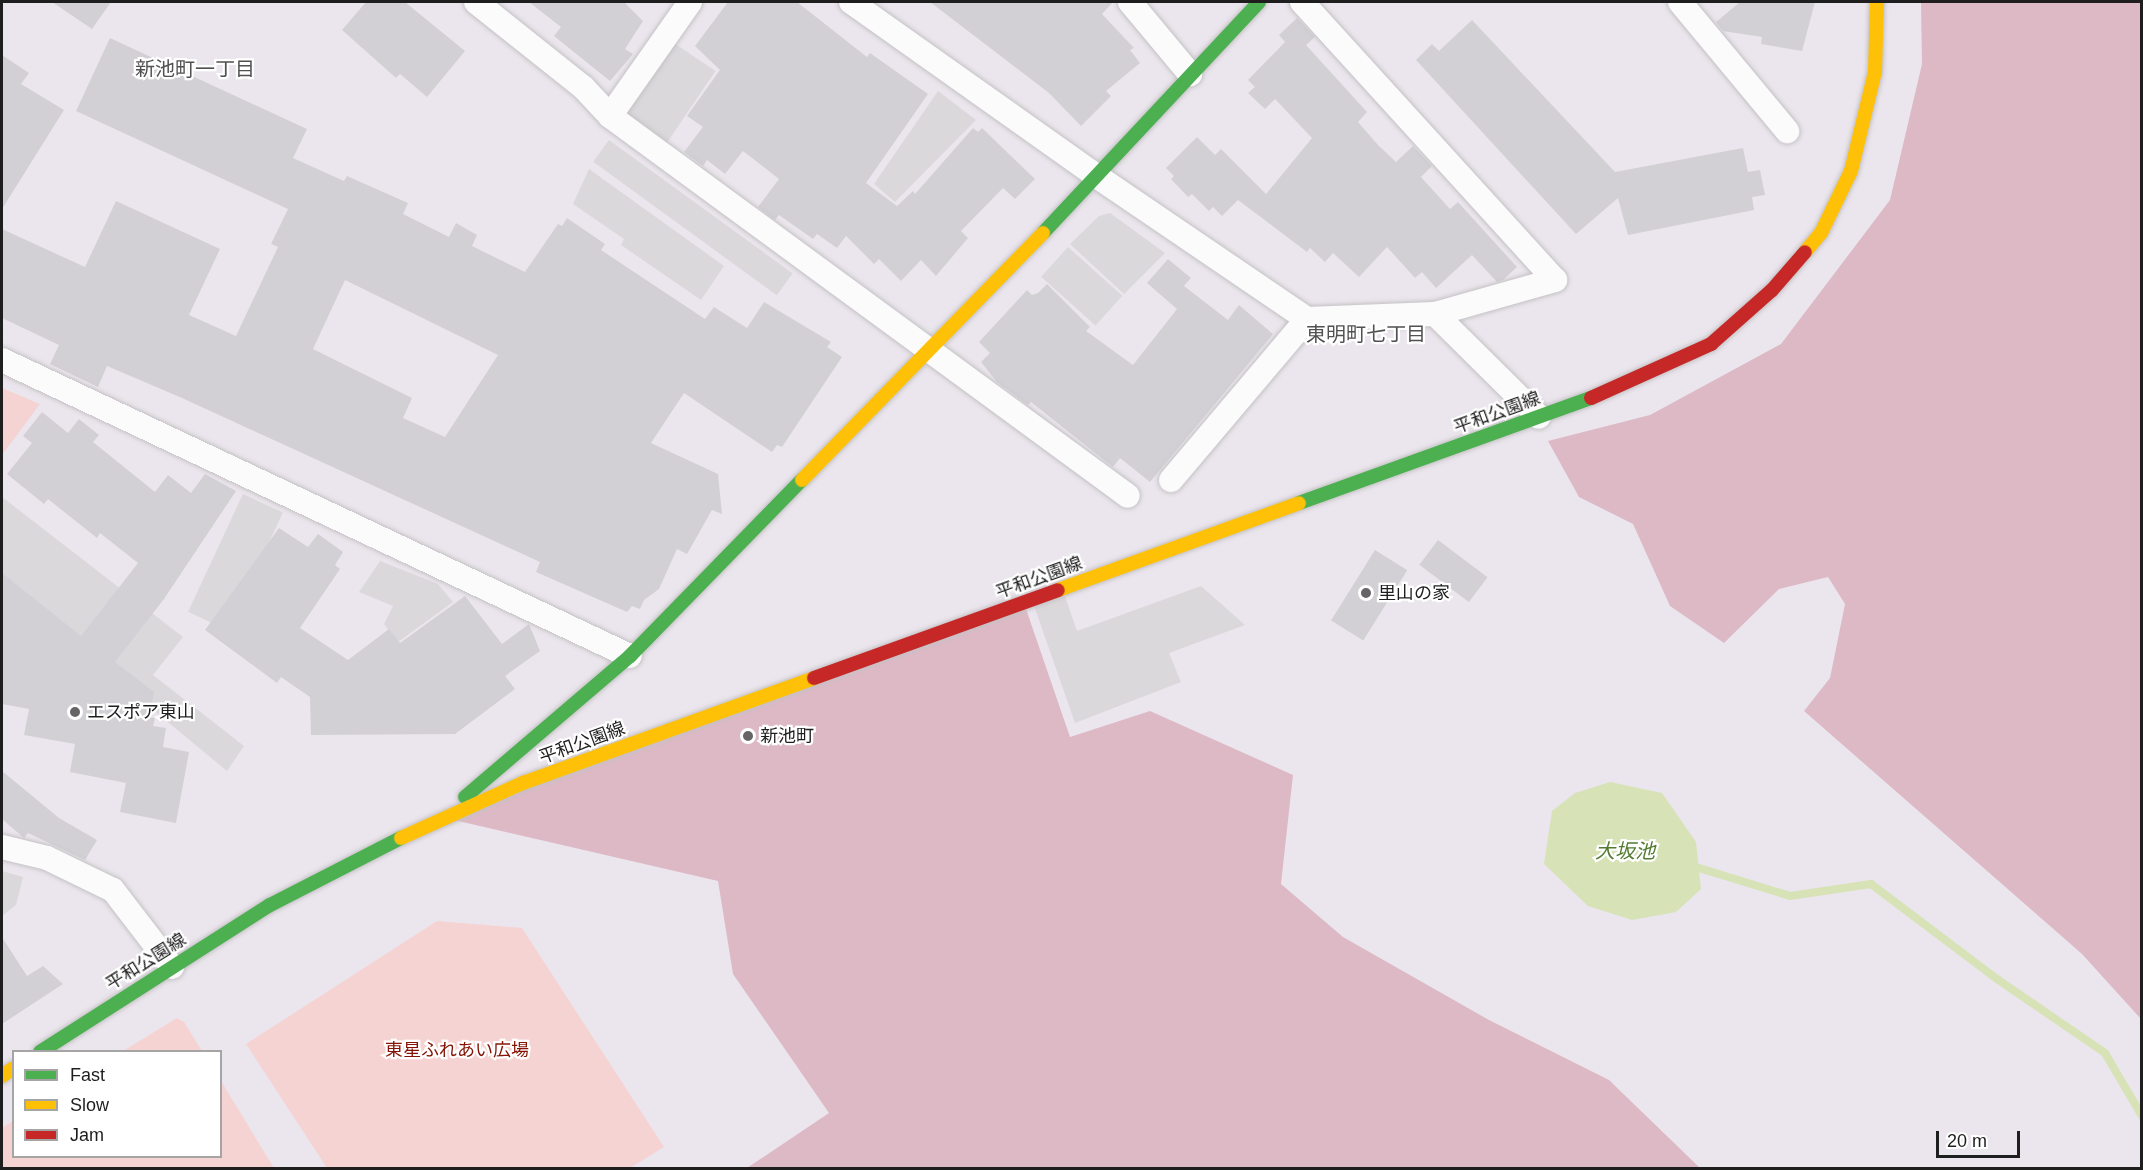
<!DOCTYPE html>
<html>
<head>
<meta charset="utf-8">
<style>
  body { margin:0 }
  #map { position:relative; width:2143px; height:1170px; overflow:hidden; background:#ebe6ed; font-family:Arial,"Noto Sans JP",sans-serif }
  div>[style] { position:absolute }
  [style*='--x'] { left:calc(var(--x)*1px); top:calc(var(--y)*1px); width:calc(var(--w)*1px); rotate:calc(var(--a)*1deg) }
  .religious>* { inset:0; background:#dad8db; transform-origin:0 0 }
  .forest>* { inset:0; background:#ddb9c5 }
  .park>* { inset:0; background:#f5d3d2 }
  .water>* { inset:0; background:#d7e2b7 }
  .stream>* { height:8px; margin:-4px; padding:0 4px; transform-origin:4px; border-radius:4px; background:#d7e2b7 }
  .building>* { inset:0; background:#d2d0d5; transform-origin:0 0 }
  .roads { filter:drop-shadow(0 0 2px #c4c2c5) drop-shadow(0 0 2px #c4c2c5) }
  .street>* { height:24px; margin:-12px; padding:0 12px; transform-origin:12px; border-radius:12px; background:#fcfbfc }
  .fast>* { height:14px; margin:-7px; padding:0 7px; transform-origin:7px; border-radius:7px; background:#4caf50 }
  .slow>* { height:14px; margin:-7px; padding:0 7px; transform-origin:7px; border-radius:7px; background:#ffc107 }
  .jam>* { height:14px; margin:-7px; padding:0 7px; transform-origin:7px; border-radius:7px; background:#c62828 }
  .dots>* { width:16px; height:16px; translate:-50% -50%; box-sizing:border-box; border:3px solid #fff; border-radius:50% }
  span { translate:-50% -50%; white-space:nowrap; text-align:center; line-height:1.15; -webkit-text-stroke:4.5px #fff; paint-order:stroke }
  .street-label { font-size:18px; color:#1e1e1e }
  .poi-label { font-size:18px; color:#1e1e1e }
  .left { translate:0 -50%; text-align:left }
  .park-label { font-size:18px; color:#841304 }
  .neighbourhood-label { font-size:20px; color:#515151 }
  .water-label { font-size:20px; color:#537b32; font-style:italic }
  .frame { position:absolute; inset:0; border:3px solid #1e1e1e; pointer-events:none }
  .legend { position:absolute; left:12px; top:1050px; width:210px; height:108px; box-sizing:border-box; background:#fff; border:2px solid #a5a5a5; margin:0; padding:8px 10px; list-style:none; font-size:18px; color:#1e1e1e }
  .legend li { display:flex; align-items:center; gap:12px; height:30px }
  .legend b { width:30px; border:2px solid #a5a5a5 }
  .scale { position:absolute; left:1936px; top:1131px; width:84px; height:27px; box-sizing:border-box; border:3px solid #1e1e1e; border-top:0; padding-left:8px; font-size:18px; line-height:21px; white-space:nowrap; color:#1e1e1e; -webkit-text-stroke:4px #fff; paint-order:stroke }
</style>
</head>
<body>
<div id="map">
  <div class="religious">
    <i style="left:674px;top:43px;width:50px;height:87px;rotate:34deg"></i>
    <i style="clip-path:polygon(938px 91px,976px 120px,895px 202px,874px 184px)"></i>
    <i style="left:609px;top:140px;width:227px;height:27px;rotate:36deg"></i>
    <i style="clip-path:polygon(589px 169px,724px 266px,701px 300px,621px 245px,624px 239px,573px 204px)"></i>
    <i style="clip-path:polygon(1110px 213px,1165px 253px,1124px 294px,1070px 244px,1099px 216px)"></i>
    <i style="left:1068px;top:247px;width:73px;height:40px;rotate:42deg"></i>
    <i style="left:243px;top:494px;width:44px;height:130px;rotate:25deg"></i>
    <i style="clip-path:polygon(2px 497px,183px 637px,153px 675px,244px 746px,227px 771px,2px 585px)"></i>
    <i style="clip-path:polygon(380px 561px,438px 584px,453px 602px,398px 642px,384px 624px,393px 606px,359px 592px)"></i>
    <i style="clip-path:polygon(1201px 586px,1245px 625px,1169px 653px,1181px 682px,1075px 723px,1032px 600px,1062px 588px,1077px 631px)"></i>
    <i style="clip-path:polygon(2px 871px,23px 877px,16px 905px,2px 916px)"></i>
  </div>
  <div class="forest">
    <i style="clip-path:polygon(1921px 2px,2141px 2px,2141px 1019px,2082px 954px,1804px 711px,1830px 678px,1845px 604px,1828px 577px,1779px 589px,1724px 643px,1670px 606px,1633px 524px,1579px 497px,1548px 441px,1650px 415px,1781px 344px,1890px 200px,1922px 64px)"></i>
    <i style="clip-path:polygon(1026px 609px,1070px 737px,1150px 711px,1293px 775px,1281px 884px,1343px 937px,1489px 1020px,1609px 1080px,1700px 1168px,747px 1168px,829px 1113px,733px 974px,718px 881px,441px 817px)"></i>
  </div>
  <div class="park">
    <i style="clip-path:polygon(2px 388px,40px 404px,2px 455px)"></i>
    <i style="clip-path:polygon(437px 921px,522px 928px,664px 1147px,630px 1168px,327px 1168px,246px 1044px)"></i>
    <i style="clip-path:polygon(177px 1018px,184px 1022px,202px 1051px,123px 1051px)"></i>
    <i style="clip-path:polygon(221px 1081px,274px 1168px,2px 1168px,2px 1128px,13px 1121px,14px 1156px,220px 1156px)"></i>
  </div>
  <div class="water">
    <i style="clip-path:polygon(1610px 782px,1662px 793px,1696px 842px,1701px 889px,1676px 912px,1632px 920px,1588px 906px,1544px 864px,1552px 811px,1575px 793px)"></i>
  </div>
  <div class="stream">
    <i style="--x:1699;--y:868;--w:95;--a:17.1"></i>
    <i style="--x:1790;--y:896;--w:82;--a:-8.4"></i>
    <i style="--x:1871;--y:884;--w:158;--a:37"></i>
    <i style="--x:1997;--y:979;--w:131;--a:34.4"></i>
    <i style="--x:2105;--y:1053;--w:73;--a:59.6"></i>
  </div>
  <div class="building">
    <i style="clip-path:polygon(52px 2px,111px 2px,92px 29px)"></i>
    <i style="clip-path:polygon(366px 2px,405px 2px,465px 51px,427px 97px,400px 74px,396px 78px,342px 30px)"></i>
    <i style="clip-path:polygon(529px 2px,624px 2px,643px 21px,625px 49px,633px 54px,610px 81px,554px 36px,561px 27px)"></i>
    <i style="clip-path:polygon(728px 2px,797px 2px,867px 57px,870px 53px,928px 94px,866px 183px,897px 206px,913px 191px,915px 194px,973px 128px,978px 132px,982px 128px,1035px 179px,1015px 199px,1003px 188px,961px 231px,968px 238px,936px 276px,921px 260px,901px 281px,879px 259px,874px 264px,846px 236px,837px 248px,817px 234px,813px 239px,779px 215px,775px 220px,758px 207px,779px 179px,743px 151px,725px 174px,707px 160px,703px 166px,684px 152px,703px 127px,687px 116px,720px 70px,695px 46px)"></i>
    <i style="clip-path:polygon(930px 2px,1113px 2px,1102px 14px,1134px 48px,1130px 50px,1140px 63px,1106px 91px,1111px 96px,1081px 126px,1049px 93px)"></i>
    <i style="clip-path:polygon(1740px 2px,1815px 2px,1802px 51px,1761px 44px,1762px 37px,1723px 31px,1716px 22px)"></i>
    <i style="clip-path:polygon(1297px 18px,1315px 37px,1306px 45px,1367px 112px,1358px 122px,1378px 145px,1396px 162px,1413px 146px,1432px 166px,1421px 177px,1450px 209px,1458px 202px,1517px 267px,1503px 280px,1497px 282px,1472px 255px,1436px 288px,1422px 272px,1415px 278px,1387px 247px,1359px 277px,1333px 253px,1325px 262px,1310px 248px,1307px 252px,1238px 200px,1222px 216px,1213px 207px,1209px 211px,1192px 194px,1188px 197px,1171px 179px,1174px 176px,1166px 168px,1197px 137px,1215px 155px,1221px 149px,1266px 194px,1312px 138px,1275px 99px,1265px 109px,1248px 93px,1255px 87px,1248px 80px,1285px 42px,1279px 35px)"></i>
    <i style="clip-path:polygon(1472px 20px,1615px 172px,1743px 148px,1748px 172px,1760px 170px,1765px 195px,1752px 197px,1754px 210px,1628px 235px,1618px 198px,1576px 234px,1416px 60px,1432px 44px,1439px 51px)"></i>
    <i style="clip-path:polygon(evenodd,110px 38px,307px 129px,293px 158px,344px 181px,347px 176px,408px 203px,403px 214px,449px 237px,456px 223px,477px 235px,472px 246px,525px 272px,558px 224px,562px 226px,567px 218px,605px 244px,601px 250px,705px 319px,714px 307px,747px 328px,764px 302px,831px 342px,827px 347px,842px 357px,782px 447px,777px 445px,772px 452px,684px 393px,651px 443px,718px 474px,722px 514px,712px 510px,687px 554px,677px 549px,659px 589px,644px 600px,640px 609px,632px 606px,627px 612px,536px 572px,540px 562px,182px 398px,107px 366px,98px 387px,50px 364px,59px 345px,2px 318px,2px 229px,85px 267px,116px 201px,220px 249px,189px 315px,236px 336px,278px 247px,271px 244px,288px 209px,76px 111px,110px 38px,345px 280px,498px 355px,445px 437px,403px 418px,412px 398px,313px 349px,345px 280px)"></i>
    <i style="clip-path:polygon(2px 55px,29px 73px,21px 84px,64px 110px,2px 209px)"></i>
    <i style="clip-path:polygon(1168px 259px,1191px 278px,1184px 286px,1228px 320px,1239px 305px,1273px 334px,1150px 482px,1120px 458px,1113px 467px,1031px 402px,1028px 405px,997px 382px,981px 362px,990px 353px,979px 342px,1027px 290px,1032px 295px,1038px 293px,1047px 284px,1090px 327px,1086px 331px,1133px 365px,1177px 309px,1147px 283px)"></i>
    <i style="clip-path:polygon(42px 412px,68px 433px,79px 419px,99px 435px,93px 442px,155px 492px,168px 475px,191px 493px,205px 474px,236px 491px,164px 599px,115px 662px,154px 692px,149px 717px,155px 718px,153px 726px,166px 728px,163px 747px,189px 752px,176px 823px,120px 812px,126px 783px,70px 772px,75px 744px,24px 735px,29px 709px,2px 704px,2px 573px,81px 636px,138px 563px,100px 533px,97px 538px,48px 499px,44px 504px,7px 474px,32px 443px,23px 436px)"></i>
    <i style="clip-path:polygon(279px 528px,308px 547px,318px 534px,343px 552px,335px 565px,340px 569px,300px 628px,348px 660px,389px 629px,400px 643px,465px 596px,502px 644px,529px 624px,540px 651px,505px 676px,515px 689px,455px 734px,311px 735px,310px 697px,281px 677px,277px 683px,205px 630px)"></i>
    <i style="left:1438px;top:540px;width:62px;height:31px;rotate:37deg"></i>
    <i style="left:1375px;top:550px;width:38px;height:83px;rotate:32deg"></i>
    <i style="clip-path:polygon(2px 771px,59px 818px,97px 840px,85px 860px,28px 833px,24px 838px,2px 819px)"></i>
    <i style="clip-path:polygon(2px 937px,27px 976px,43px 966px,63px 984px,2px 1024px)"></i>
  </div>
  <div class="roads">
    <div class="street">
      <i style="--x:476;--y:2;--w:137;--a:38.5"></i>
      <i style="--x:583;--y:87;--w:40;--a:47"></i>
      <i style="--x:610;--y:116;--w:642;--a:36.26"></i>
      <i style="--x:851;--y:2;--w:303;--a:35.3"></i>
      <i style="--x:1098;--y:177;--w:253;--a:34.2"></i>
      <i style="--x:1307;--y:319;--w:128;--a:-2.2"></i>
      <i style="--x:1435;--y:314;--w:125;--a:-15.8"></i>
      <i style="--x:1555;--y:280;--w:376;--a:-132.3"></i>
      <i style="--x:1130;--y:2;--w:94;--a:50.2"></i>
      <i style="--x:1680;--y:2;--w:168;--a:50.3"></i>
      <i style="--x:610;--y:116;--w:139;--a:-54.9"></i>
      <i style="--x:1435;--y:314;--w:146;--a:44.7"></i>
      <i style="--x:2;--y:360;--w:694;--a:25.24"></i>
      <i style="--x:1171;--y:480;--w:211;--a:-49.8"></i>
      <i style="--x:2;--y:847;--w:46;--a:13.7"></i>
      <i style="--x:47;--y:858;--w:73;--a:25.9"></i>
      <i style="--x:113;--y:890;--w:97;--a:52.5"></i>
    </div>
    <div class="fast">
      <i style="--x:1043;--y:233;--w:316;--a:-46.9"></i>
      <i style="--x:1299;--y:503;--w:310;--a:-19.8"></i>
      <i style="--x:465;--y:797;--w:217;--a:-40.5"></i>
      <i style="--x:630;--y:656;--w:246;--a:-45.7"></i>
      <i style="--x:40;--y:1052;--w:273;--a:-32.6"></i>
      <i style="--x:270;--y:905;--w:147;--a:-27.1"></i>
    </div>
    <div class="slow">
      <i style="--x:1805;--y:252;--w:25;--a:-50"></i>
      <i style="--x:1821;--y:233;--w:69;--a:-64.2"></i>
      <i style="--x:1851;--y:171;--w:102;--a:-76.4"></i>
      <i style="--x:1875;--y:72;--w:70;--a:-88.4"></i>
      <i style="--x:802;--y:480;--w:345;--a:-45.7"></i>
      <i style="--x:1058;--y:590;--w:256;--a:-19.8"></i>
      <i style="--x:401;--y:838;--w:134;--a:-24.3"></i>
      <i style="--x:523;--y:783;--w:309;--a:-19.8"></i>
      <i style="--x:2;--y:1076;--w:14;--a:-34"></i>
    </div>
    <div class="jam">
      <i style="--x:1591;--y:398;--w:132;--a:-24.2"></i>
      <i style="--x:1711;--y:344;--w:81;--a:-41.5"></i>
      <i style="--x:1772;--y:290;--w:50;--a:-49"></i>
      <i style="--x:814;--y:678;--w:259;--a:-19.8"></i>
    </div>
  </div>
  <div class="dots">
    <i style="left:1366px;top:593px;background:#666466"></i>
    <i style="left:75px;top:712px;background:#666466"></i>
    <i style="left:748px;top:736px;background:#666466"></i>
  </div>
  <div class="street-label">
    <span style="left:1497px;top:413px;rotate:-20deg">平和公園線</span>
    <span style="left:1039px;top:578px;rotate:-20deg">平和公園線</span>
    <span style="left:582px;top:743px;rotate:-20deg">平和公園線</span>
    <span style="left:146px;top:962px;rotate:-32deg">平和公園線</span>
  </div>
  <div class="poi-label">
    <span class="left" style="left:1378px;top:593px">里山の家</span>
    <span class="left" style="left:87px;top:712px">エスポア東山</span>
    <span class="left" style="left:760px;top:736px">新池町</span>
  </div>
  <div class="park-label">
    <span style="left:457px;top:1050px">東星ふれあい広場</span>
  </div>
  <div class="neighbourhood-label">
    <span style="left:195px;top:69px">新池町一丁目</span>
    <span style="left:1366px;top:334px">東明町七丁目</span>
  </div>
  <div class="water-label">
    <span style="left:1625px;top:851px">大坂池</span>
  </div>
  <div class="frame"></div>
  <ul class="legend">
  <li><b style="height:8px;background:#4caf50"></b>Fast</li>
  <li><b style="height:8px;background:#ffc107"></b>Slow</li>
  <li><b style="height:8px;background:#c62828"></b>Jam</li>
  </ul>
  <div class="scale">20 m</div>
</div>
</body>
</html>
